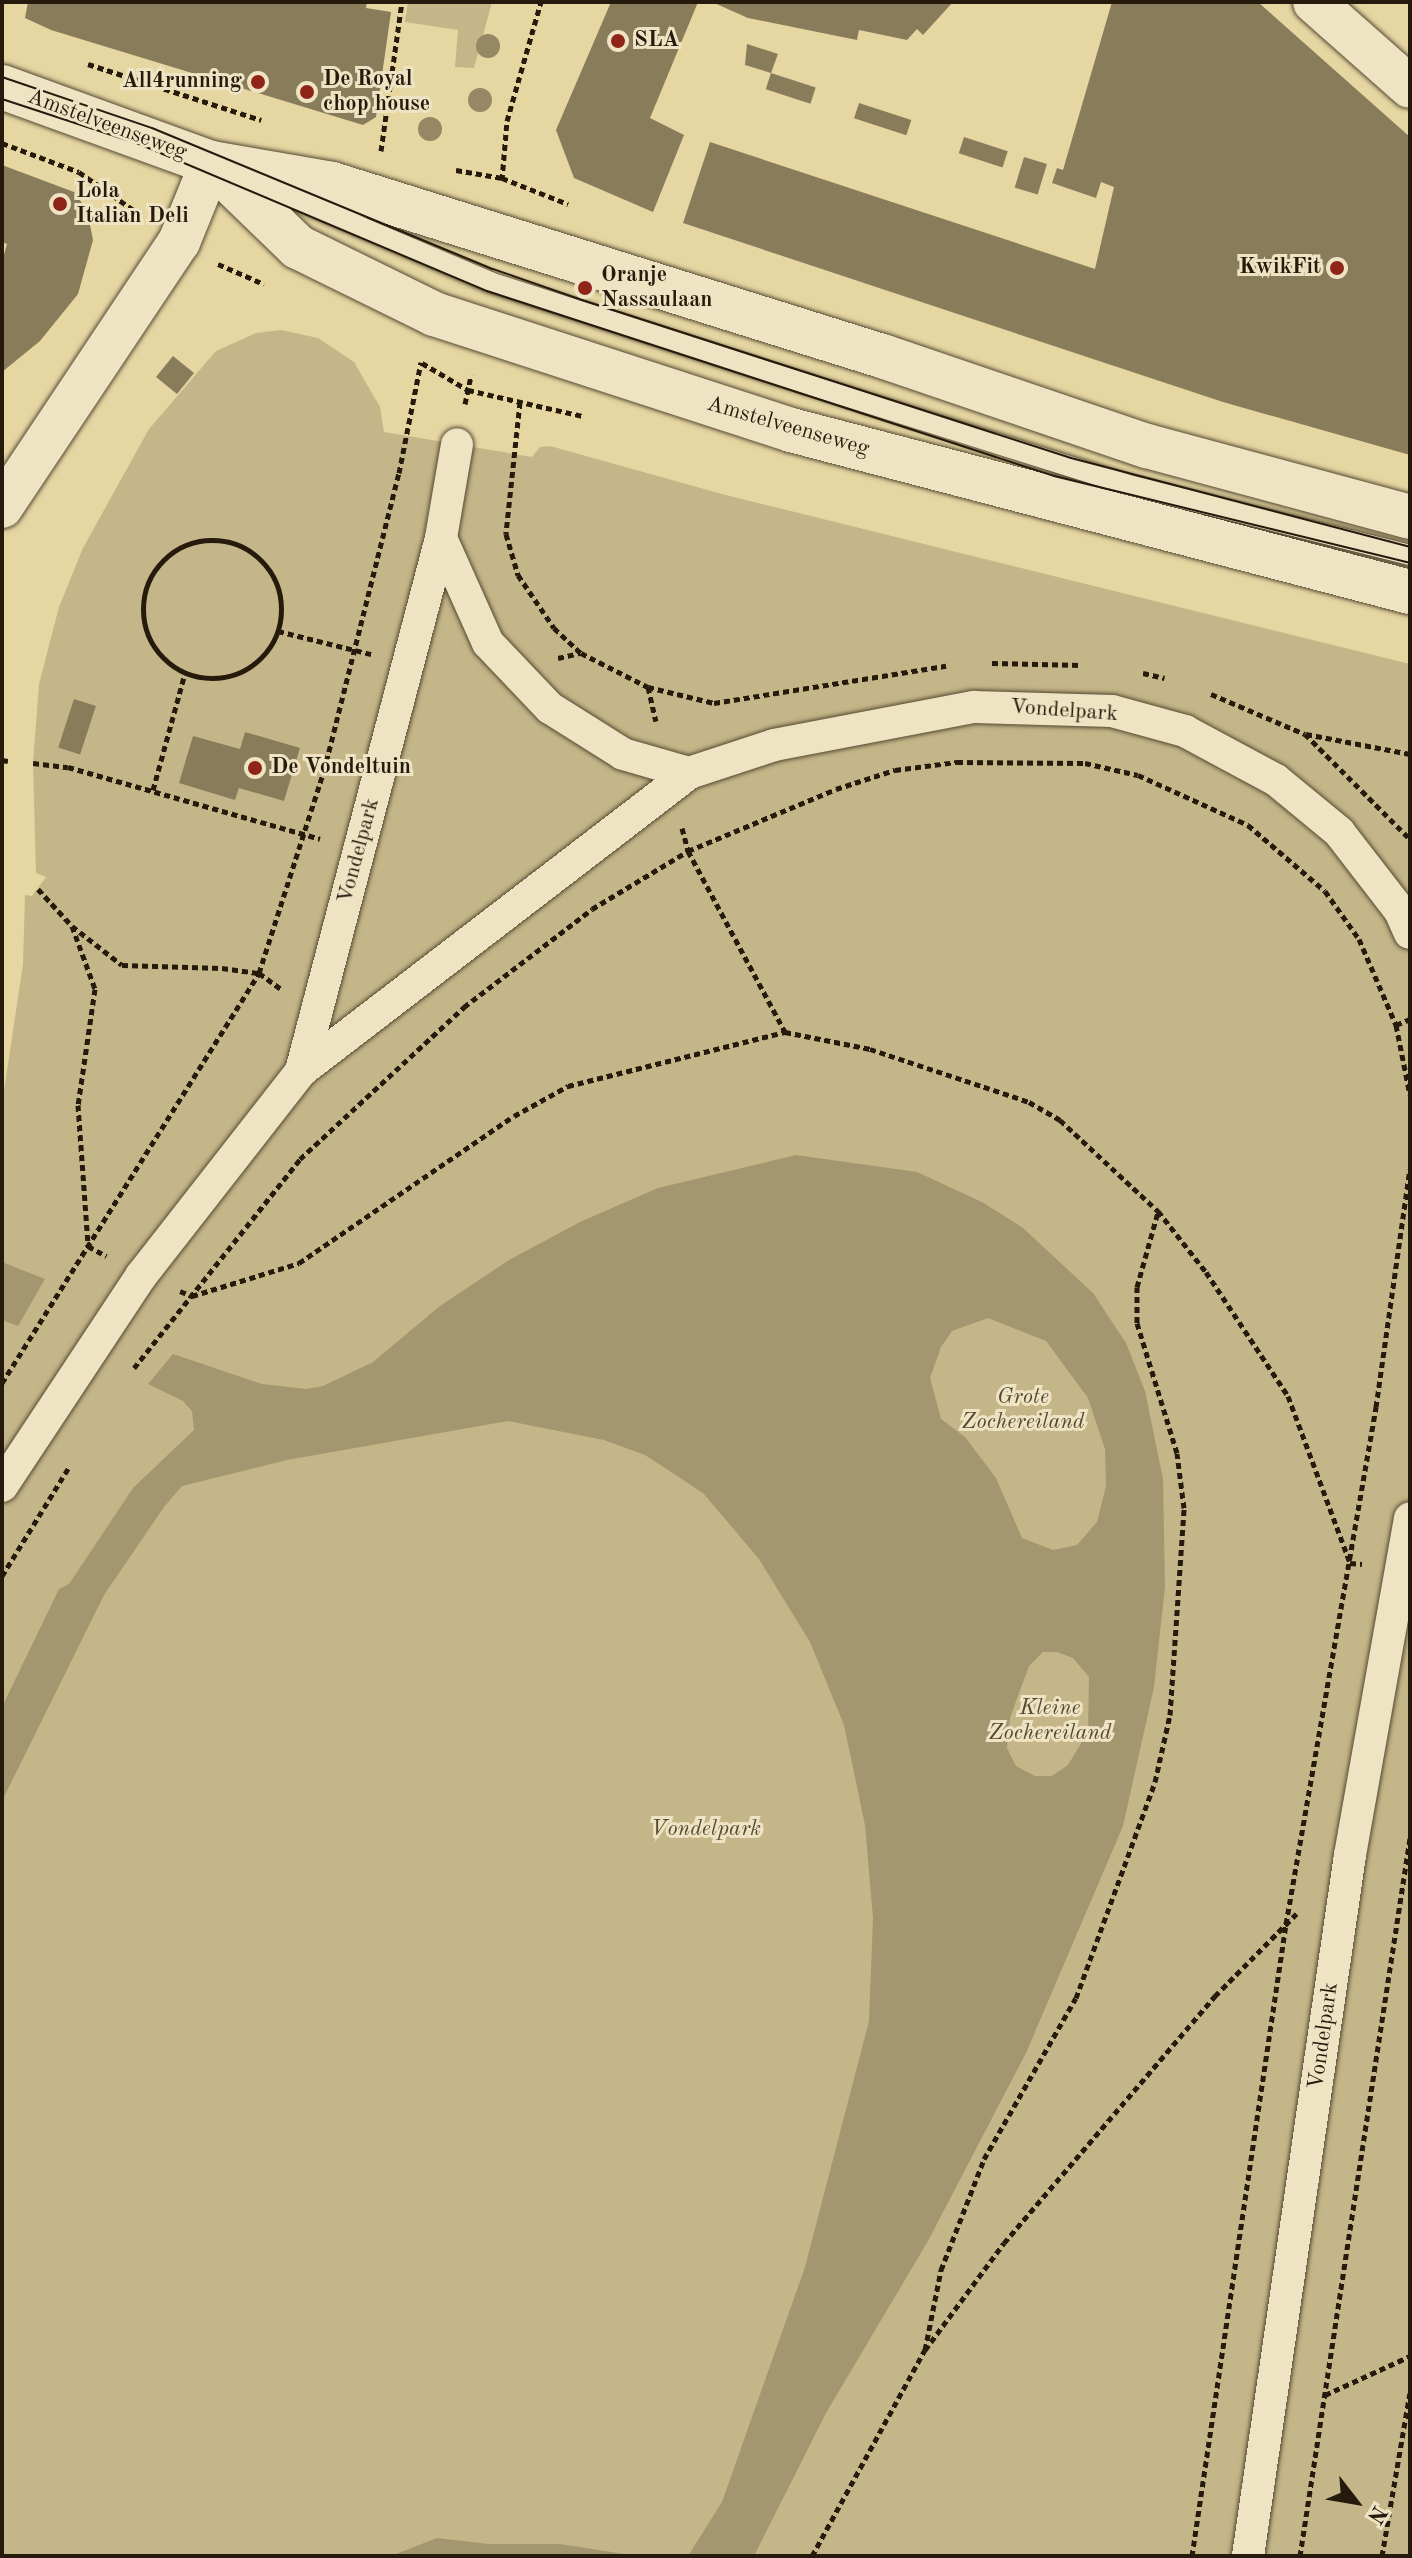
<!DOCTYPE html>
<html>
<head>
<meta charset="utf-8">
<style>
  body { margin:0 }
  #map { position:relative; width:1412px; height:2558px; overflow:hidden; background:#e5d6a2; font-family:"Old Standard TT",serif }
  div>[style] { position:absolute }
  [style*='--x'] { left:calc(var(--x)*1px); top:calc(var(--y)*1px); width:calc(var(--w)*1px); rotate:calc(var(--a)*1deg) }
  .green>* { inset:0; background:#c4b688 }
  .water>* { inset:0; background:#a4966f }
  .building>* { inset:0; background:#897c5a; transform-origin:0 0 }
  .path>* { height:5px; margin-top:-2.5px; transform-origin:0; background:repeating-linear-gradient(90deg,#251a0c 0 6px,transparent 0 10px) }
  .path>.ring { margin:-2.5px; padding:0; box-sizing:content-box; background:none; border:5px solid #251a0c; border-radius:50% }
  .roads { filter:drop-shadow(0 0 2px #554932) drop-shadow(0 0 2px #554932) }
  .service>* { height:20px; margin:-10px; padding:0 10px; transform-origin:10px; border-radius:10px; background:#eee4c3 }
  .pedestrian>* { height:32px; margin:-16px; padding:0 16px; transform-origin:16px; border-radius:16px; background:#eee4c3 }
  .minor>* { height:42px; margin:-21px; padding:0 21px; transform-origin:21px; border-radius:21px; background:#eee4c3 }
  .secondary>* { height:44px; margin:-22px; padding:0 22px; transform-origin:22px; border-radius:22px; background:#eee4c3 }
  .tram>* { height:2px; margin:-1px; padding:0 1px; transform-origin:1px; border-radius:1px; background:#251a0c }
  .trees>* { width:24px; height:24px; margin:-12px; border-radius:50%; background:#968864 }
  .dots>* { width:22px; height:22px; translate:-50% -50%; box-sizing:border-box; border:4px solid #eee4c3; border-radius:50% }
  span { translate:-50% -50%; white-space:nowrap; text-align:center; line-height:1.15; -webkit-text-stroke:6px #eee4c3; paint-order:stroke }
  .poi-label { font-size:22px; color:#251a0c; font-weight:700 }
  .left { translate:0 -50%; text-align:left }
  .right { translate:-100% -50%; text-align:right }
  .street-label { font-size:22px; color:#251a0c }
  .park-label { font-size:22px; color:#554931; font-style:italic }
  .frame { position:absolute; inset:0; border:4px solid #251a0c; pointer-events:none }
  .north { position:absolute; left:1316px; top:2462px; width:80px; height:80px; -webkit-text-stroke:6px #eee4c3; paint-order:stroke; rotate:121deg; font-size:22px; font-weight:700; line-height:32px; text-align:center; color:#251a0c }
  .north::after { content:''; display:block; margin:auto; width:28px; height:36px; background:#251a0c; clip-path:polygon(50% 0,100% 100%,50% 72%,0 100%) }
</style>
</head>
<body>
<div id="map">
  <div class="green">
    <i style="clip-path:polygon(408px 2px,492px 2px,474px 68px,455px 67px,458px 30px,405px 22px)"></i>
    <i style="clip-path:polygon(281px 330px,318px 338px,354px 362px,380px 407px,384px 432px,532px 457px,540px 447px,550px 446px,722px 494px,1410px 664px,1410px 2556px,2px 2556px,2px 1104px,23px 964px,25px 895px,32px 896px,46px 877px,36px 873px,33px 763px,39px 684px,59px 607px,83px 548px,149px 429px,216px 351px,256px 333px)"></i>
  </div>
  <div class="water">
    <i style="clip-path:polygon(evenodd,796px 1155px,917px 1172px,982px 1202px,1023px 1228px,1093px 1293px,1126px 1343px,1145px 1391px,1163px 1479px,1165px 1587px,1154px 1687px,1123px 1826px,1026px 2053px,928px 2241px,826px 2413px,754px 2556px,688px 2556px,722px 2502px,805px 2267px,869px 2021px,873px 1918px,865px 1825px,844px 1725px,810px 1642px,759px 1559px,703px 1493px,645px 1455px,604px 1440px,508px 1421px,287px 1460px,182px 1486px,164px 1507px,104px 1595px,2px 1801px,2px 1707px,59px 1589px,69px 1584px,133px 1488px,194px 1430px,192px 1411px,183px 1401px,148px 1384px,173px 1354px,262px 1384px,306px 1389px,323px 1386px,373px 1362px,440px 1306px,509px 1260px,580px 1222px,658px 1188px,796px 1155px,988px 1318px,1046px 1341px,1088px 1398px,1105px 1449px,1106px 1486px,1097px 1522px,1077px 1545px,1053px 1550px,1022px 1538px,996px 1478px,965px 1437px,941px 1419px,930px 1378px,941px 1347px,952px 1331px,988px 1318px,796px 1155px,1057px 1652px,1073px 1658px,1089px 1677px,1088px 1732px,1068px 1765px,1052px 1776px,1035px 1776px,1016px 1766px,1007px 1748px,1010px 1718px,1029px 1666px,1043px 1652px,1057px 1652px)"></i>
    <i style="clip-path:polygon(2px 1262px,45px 1279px,18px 1326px,2px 1320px)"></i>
    <i style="clip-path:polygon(437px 2538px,488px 2544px,560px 2544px,637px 2556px,391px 2556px)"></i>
  </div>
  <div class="building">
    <i style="clip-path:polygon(28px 2px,367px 2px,366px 8px,391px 12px,376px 117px,363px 125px,51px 30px,25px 18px)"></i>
    <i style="clip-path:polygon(611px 2px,698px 2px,650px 118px,684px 135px,653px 212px,574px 178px,556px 130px)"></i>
    <i style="clip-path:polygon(712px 2px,953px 2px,923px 35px,917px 29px,907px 40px,859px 30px,857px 40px,748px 18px)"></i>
    <i style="clip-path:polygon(1112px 2px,1258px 2px,1410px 137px,1410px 455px,1223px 402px,683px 223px,710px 142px,1095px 269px,1114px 187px,1101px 182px,1096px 198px,1052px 183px,1057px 168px,1063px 170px)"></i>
    <i style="clip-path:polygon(747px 44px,778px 54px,771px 73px,745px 65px)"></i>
    <i style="left:771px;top:73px;width:47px;height:17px;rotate:18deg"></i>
    <i style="left:859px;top:103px;width:55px;height:16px;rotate:18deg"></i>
    <i style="left:964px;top:137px;width:46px;height:17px;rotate:18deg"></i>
    <i style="left:1024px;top:157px;width:24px;height:32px;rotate:17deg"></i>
    <i style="clip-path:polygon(2px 165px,74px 192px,87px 210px,93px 240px,78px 294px,40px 341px,2px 372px,2px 262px,7px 244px,2px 242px)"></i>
    <i style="left:173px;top:356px;width:27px;height:27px;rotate:39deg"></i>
    <i style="left:74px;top:699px;width:23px;height:51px;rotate:18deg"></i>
    <i style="clip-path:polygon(245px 732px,300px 748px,284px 801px,239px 788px,235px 800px,179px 783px,193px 736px,240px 749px)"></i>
  </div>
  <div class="path">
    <i style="--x:88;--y:64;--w:182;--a:17.9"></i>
    <i style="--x:2;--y:143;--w:82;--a:20.6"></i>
    <i style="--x:79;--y:172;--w:77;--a:34.9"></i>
    <i style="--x:381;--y:151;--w:150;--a:-82"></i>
    <i style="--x:456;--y:170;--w:47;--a:9.9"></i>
    <i style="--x:502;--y:178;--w:71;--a:21.5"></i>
    <i style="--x:502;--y:180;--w:59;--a:-85.2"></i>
    <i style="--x:507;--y:121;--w:124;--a:-74.1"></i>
    <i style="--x:218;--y:264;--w:50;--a:23.5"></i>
    <i style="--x:422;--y:363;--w:53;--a:30.4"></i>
    <i style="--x:468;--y:390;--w:117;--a:12.8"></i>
    <i style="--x:520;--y:402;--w:133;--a:96.1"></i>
    <i style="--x:506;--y:534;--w:43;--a:73.7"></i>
    <i style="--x:518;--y:575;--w:64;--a:55.8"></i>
    <i style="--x:554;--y:628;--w:37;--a:43"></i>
    <i style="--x:581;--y:653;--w:75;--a:26.9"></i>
    <i style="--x:648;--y:687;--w:68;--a:13.6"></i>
    <i style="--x:714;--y:703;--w:235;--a:-9.1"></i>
    <i style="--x:465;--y:404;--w:30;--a:-78"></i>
    <i class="ring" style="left:143px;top:540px;width:133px;height:133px"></i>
    <i style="--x:278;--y:631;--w:96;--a:13.9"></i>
    <i style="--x:558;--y:658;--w:23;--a:-13"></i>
    <i style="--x:992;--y:663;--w:89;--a:1.3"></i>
    <i style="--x:1143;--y:673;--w:22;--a:13"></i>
    <i style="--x:648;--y:687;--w:35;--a:77"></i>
    <i style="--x:1211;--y:694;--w:102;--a:23.1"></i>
    <i style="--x:1305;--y:734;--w:148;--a:45"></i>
    <i style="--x:1306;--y:734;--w:106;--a:10.9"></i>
    <i style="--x:2;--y:760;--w:6;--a:9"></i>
    <i style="--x:33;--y:763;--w:35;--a:7"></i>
    <i style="--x:68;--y:767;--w:262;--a:15.9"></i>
    <i style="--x:153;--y:790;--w:121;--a:-74.7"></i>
    <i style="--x:682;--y:828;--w:24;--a:75"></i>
    <i style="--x:688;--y:851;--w:205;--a:61.8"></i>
    <i style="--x:785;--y:1032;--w:87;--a:11.3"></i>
    <i style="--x:870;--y:1049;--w:168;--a:18.4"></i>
    <i style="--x:1029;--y:1102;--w:36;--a:30"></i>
    <i style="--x:1060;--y:1120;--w:134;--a:42.9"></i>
    <i style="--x:1158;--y:1211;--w:78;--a:51.8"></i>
    <i style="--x:1206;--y:1272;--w:149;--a:56.5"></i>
    <i style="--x:1288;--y:1396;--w:178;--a:69.6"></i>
    <i style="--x:1350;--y:1563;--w:12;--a:5"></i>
    <i style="--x:38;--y:889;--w:50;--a:47.4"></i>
    <i style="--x:72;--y:926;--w:63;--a:38"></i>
    <i style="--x:122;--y:965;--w:100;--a:1.7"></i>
    <i style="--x:222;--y:968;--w:37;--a:8"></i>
    <i style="--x:259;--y:973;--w:27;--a:36"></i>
    <i style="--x:72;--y:926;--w:67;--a:69.9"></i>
    <i style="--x:95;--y:989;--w:117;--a:98.3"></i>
    <i style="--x:78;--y:1105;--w:141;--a:85.9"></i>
    <i style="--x:88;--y:1246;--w:21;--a:29"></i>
    <i style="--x:1396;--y:1025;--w:15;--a:-23"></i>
    <i style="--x:180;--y:1291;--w:13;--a:23"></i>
    <i style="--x:192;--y:1296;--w:112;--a:-17.1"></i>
    <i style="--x:299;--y:1263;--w:260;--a:-34.4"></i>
    <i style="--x:514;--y:1116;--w:62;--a:-29.1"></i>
    <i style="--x:568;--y:1086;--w:224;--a:-14"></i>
    <i style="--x:134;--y:1368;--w:267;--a:-51.5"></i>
    <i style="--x:300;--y:1159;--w:224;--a:-42.8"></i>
    <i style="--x:464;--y:1007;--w:161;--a:-37.4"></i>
    <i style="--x:592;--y:909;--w:112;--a:-31.1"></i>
    <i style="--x:688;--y:851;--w:160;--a:-22.7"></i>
    <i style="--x:836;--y:789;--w:62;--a:-17.9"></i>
    <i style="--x:895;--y:770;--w:63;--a:-7.4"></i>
    <i style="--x:957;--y:762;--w:128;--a:0.4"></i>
    <i style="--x:1085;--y:763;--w:54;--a:12.8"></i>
    <i style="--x:1138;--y:775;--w:121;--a:24.4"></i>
    <i style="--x:1248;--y:825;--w:101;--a:40.6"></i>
    <i style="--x:1325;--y:891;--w:59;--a:54.7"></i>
    <i style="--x:1359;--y:939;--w:94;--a:66.7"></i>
    <i style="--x:1396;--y:1025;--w:71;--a:78.7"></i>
    <i style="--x:2;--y:1383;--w:484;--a:-57.9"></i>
    <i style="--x:259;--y:973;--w:212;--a:-72.2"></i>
    <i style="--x:324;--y:771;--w:307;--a:-75.9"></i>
    <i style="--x:399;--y:473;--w:113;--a:-78.8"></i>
    <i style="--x:2;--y:1576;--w:128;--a:-58.4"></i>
    <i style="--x:925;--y:2350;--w:82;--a:-78.7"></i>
    <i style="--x:941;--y:2270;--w:119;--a:-68.8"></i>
    <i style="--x:984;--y:2159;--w:185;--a:-60.3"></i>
    <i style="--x:1076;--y:1998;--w:230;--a:-69.9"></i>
    <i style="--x:1155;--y:1782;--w:69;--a:-77.4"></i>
    <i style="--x:1170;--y:1715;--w:207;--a:-86.1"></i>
    <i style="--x:1184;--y:1508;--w:55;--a:-97.3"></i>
    <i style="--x:1177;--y:1453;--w:136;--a:-107.1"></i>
    <i style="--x:1137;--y:1323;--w:36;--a:-90"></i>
    <i style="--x:1137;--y:1287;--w:78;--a:-74.4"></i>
    <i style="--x:1325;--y:2395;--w:94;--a:-24.6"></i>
    <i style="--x:812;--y:2556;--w:235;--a:-61.3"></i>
    <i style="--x:925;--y:2350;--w:133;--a:-53.6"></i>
    <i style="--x:1004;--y:2243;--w:325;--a:-49.5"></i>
    <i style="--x:1215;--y:1996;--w:120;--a:-45.3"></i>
    <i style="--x:1192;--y:2556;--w:639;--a:-81.54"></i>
    <i style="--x:1286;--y:1924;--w:525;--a:-80.12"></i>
    <i style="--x:1376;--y:1407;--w:240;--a:-81.9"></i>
    <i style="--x:1300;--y:2556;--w:726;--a:-81.29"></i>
    <i style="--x:1382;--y:2556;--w:165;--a:-80.3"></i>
  </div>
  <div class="roads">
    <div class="service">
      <i style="--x:277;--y:191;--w:232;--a:23.1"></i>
      <i style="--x:490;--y:282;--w:303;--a:17.9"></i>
      <i style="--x:778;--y:375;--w:364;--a:17.4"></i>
      <i style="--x:1125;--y:484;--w:294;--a:14"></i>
    </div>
    <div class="pedestrian">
      <i style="--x:441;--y:538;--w:115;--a:65.9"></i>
      <i style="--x:488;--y:643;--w:90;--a:46.4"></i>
      <i style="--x:550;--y:708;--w:86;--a:32.2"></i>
      <i style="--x:623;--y:754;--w:69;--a:16.1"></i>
      <i style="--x:301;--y:1071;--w:551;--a:-75.28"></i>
      <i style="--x:441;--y:538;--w:95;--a:-80.3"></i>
      <i style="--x:2;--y:1486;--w:252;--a:-56.5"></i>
      <i style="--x:141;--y:1276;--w:260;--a:-52"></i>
      <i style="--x:301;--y:1071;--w:489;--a:-37.5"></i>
      <i style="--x:689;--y:773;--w:89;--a:-18.2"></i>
      <i style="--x:774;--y:745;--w:204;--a:-10.8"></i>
      <i style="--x:974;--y:707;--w:138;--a:1.7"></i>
      <i style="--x:1112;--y:711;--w:76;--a:15.3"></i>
      <i style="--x:1185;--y:731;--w:103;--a:28.3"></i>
      <i style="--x:1276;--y:780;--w:82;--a:39.5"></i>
      <i style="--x:1339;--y:832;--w:100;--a:52.3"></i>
      <i style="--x:1400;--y:911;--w:24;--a:66"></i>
      <i style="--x:1248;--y:2556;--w:708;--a:-81.72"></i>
      <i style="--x:1350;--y:1855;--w:342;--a:-79.9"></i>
    </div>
    <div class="minor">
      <i style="--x:1314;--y:2;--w:128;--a:41.5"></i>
      <i style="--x:2;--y:507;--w:319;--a:-56.3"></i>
      <i style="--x:179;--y:242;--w:85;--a:-67.9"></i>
    </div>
    <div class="secondary">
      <i style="--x:2;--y:87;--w:222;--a:20"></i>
      <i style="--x:211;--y:163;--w:123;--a:9.8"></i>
      <i style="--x:332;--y:184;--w:579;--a:17.37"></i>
      <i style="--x:885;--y:357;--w:277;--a:18.8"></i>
      <i style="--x:1147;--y:446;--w:272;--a:15.1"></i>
      <i style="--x:211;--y:163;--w:121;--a:44"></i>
      <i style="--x:298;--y:247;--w:152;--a:26.2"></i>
      <i style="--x:434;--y:314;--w:375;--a:18"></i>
      <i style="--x:791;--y:430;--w:640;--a:14.67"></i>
    </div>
  </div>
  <div class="tram">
    <i style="--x:2;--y:77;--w:158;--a:18.8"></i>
    <i style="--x:152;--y:128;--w:369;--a:22.5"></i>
    <i style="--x:493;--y:269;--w:94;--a:19.2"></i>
    <i style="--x:582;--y:300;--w:514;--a:17.91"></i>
    <i style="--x:1071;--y:458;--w:350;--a:14.7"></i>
    <i style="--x:2;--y:99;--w:144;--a:18.2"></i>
    <i style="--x:139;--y:144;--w:378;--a:22.9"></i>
    <i style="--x:487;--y:291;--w:596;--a:18.07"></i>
    <i style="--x:1054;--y:476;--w:366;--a:13.7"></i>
  </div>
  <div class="trees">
    <i style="left:488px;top:46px"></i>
    <i style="left:480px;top:100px"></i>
    <i style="left:430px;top:129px"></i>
  </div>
  <div class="dots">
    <i style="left:618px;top:41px;background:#8f2418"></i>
    <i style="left:258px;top:82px;background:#8f2418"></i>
    <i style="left:307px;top:92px;background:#8f2418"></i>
    <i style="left:60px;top:204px;background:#8f2418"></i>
    <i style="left:1337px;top:268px;background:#8f2418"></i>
    <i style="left:585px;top:288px;background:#8f2418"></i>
    <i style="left:255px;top:768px;background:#8f2418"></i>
  </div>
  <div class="poi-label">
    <span class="left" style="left:634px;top:41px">SLA</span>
    <span class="left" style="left:323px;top:92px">De Royal<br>chop house</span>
    <span class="right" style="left:242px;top:82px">All4running</span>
    <span class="left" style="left:76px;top:204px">Lola<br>Italian Deli</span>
    <span class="right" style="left:1321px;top:268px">KwikFit</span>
    <span class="left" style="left:601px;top:288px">Oranje<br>Nassaulaan</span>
    <span class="left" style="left:271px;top:768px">De Vondeltuin</span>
  </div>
  <div class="street-label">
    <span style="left:107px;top:125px;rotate:20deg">Amstelveenseweg</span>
    <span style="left:788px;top:427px;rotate:16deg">Amstelveenseweg</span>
    <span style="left:1064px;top:711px;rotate:4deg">Vondelpark</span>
    <span style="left:359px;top:851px;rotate:-75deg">Vondelpark</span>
    <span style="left:1324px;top:2036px;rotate:-82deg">Vondelpark</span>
  </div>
  <div class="park-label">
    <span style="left:1023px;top:1410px">Grote<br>Zochereiland</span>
    <span style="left:1050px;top:1721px">Kleine<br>Zochereiland</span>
    <span style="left:706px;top:1830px">Vondelpark</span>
  </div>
  <div class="frame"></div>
  <div class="north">N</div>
</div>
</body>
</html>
